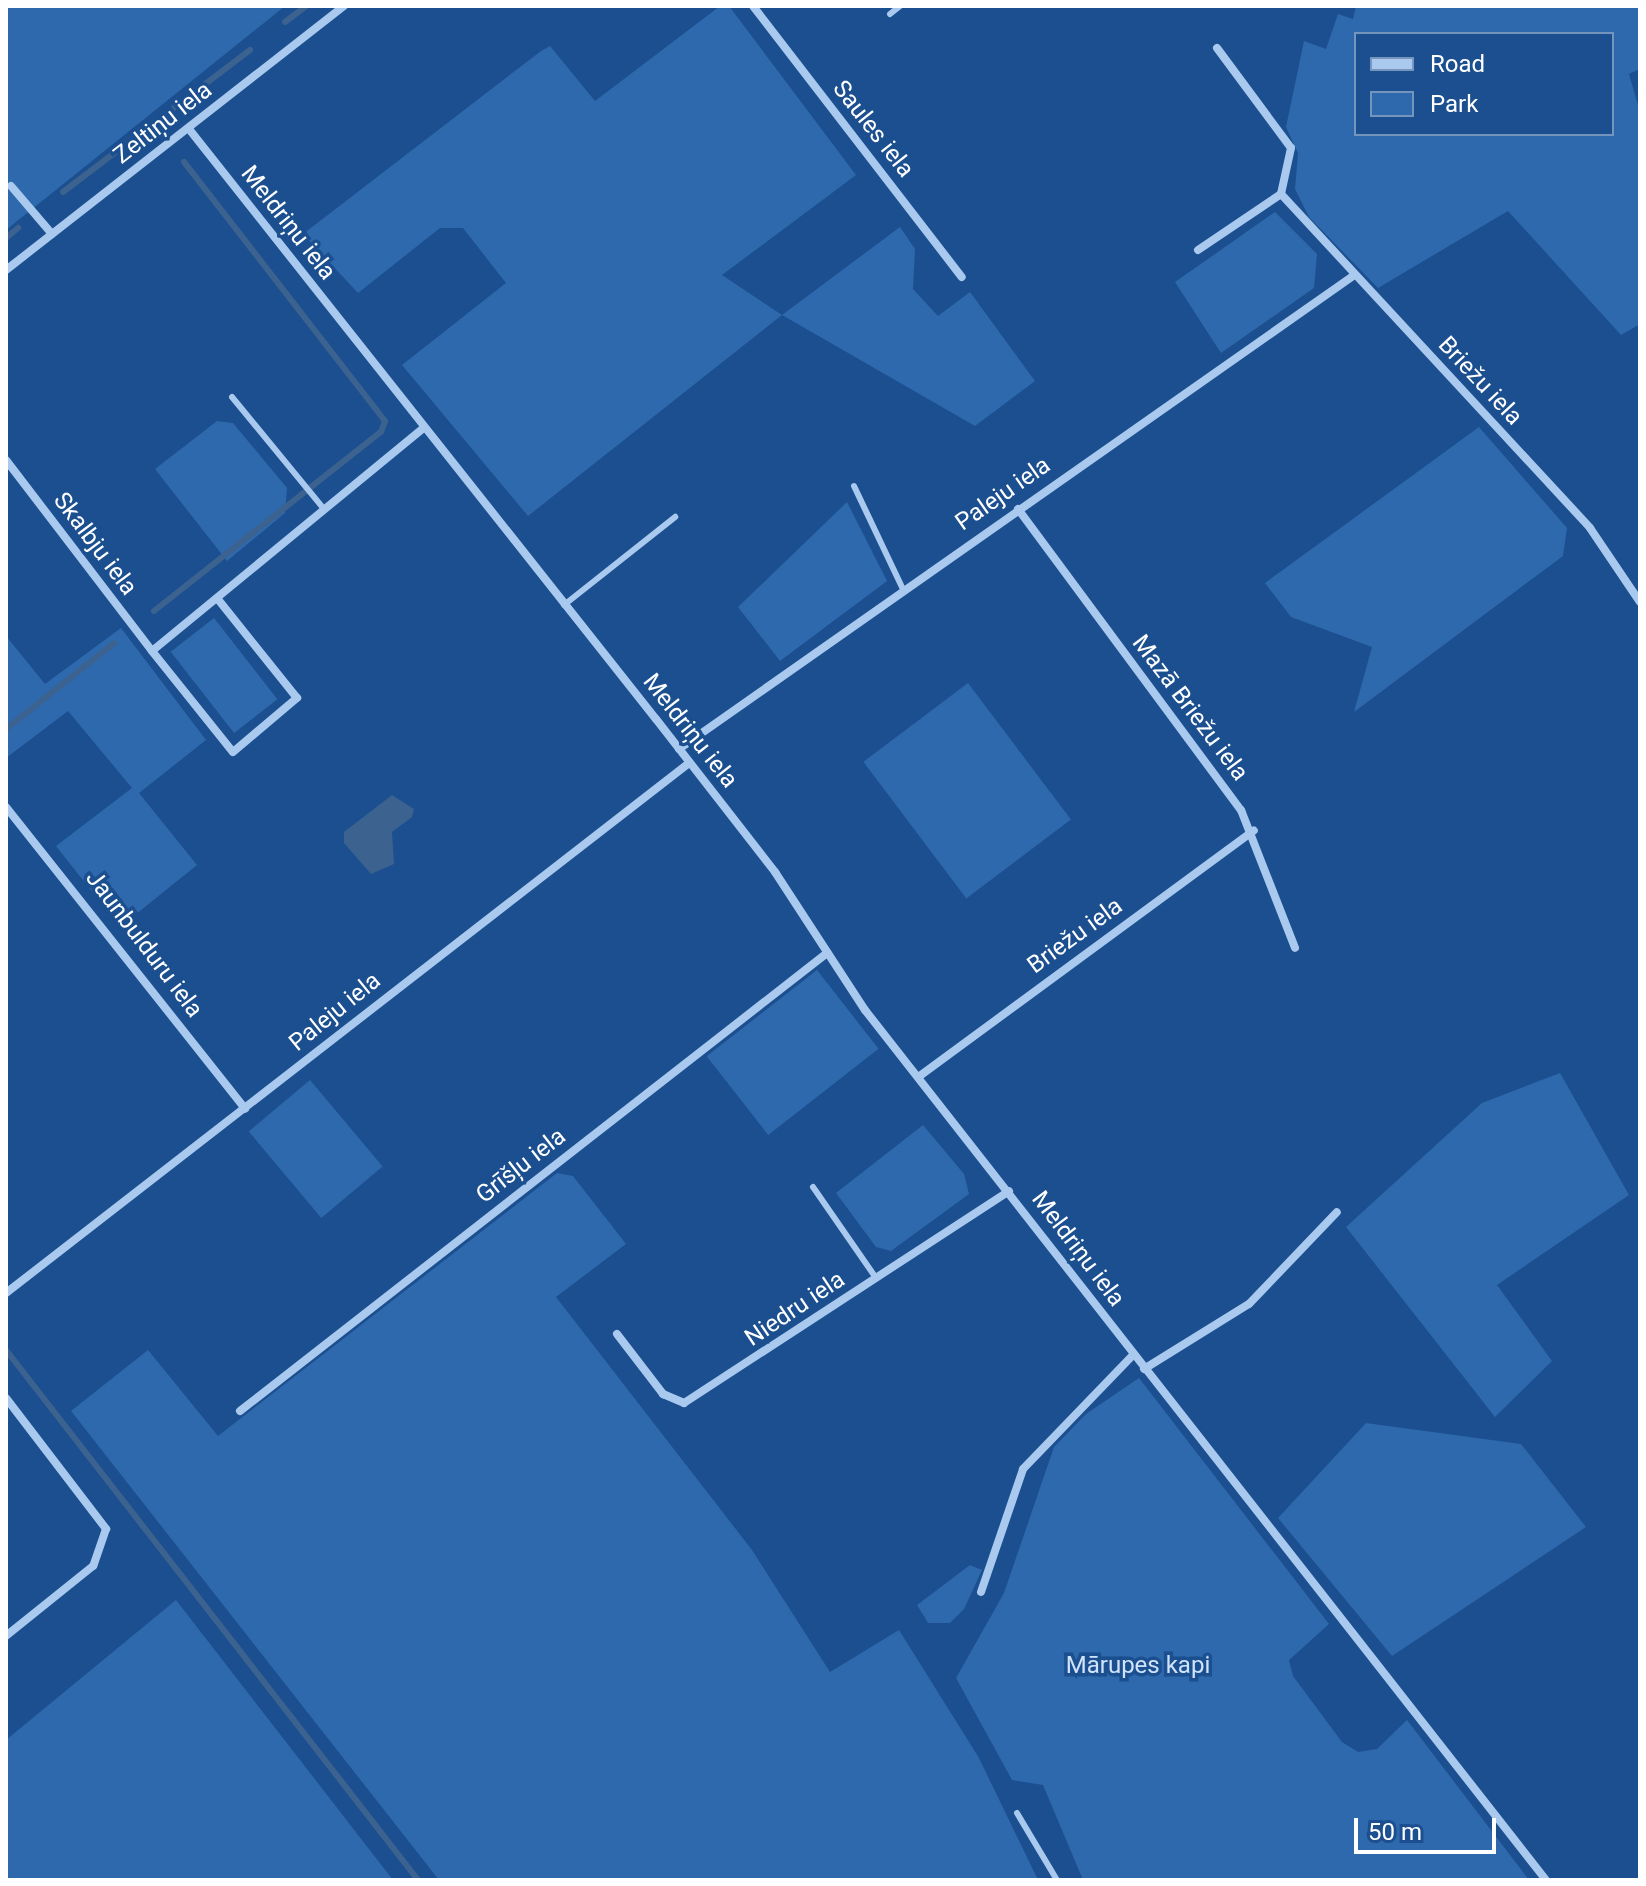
<!DOCTYPE html>
<html>
<head>
<meta charset="utf-8">
<style>
  body { margin:0 }
  #map { position:relative; width:1646px; height:1886px; overflow:hidden; background:#1b4f8f; font-family:Roboto,sans-serif }
  div>[style] { position:absolute }
  [style*='--x'] { left:calc(var(--x)*1px); top:calc(var(--y)*1px); width:calc(var(--w)*1px); rotate:calc(var(--a)*1deg) }
  .green>* { inset:0; background:#2e69ad; transform-origin:0 0 }
  .water>* { inset:0; background:#3c6290 }
  .stream>* { height:6px; margin:-3px; padding:0 3px; transform-origin:3px; border-radius:3px; background:#3c6290 }
  .service>* { height:6px; margin:-3px; padding:0 3px; transform-origin:3px; border-radius:3px; background:#a9c9ee }
  .minor>* { height:8px; margin:-4px; padding:0 4px; transform-origin:4px; border-radius:4px; background:#a9c9ee }
  span { translate:-50% -50%; white-space:nowrap; text-align:center; line-height:1.15; -webkit-text-stroke:7px #1b4f8f; paint-order:stroke }
  .street-label { font-size:24px; color:#fff }
  .park-label { font-size:24px; color:#cfe3fa }
  .frame { position:absolute; inset:0; border:8px solid #fff; pointer-events:none }
  .legend { position:absolute; left:1354px; top:32px; width:260px; height:104px; box-sizing:border-box; background:#1b4f8f; border:2px solid #7695bc; margin:0; padding:10px 14px; list-style:none; font-size:24px; color:#fff }
  .legend li { display:flex; align-items:center; gap:16px; height:40px }
  .legend b { width:40px; border:2px solid #7695bc }
  .scale { position:absolute; left:1354px; top:1818px; width:142px; height:36px; box-sizing:border-box; border:4px solid #fff; border-top:0; padding-left:10px; font-size:24px; line-height:28px; white-space:nowrap; color:#fff; -webkit-text-stroke:6px #1b4f8f; paint-order:stroke }
</style>
</head>
<body>
<div id="map">
  <div class="green">
    <i style="clip-path:polygon(6px 6px,285px 6px,6px 230px)"></i>
    <i style="clip-path:polygon(720px 6px,729px 6px,856px 175px,722px 275px,782px 315px,900px 227px,915px 249px,913px 289px,938px 316px,970px 292px,1035px 381px,975px 426px,782px 315px,528px 516px,402px 365px,506px 283px,463px 228px,440px 228px,358px 293px,303px 234px,541px 51px,550px 46px,595px 101px)"></i>
    <i style="clip-path:polygon(evenodd,1356px 6px,1640px 6px,1640px 69px,1629px 74px,1640px 112px,1640px 324px,1621px 335px,1508px 211px,1378px 288px,1309px 217px,1295px 189px,1298px 153px,1286px 127px,1304px 41px,1326px 49px,1338px 14px,1353px 19px,1356px 6px,1356px 34px,1612px 34px,1612px 134px,1356px 134px,1356px 34px)"></i>
    <i style="clip-path:polygon(1275px 212px,1317px 254px,1314px 288px,1221px 353px,1175px 282px)"></i>
    <i style="clip-path:polygon(217px 421px,233px 423px,287px 488px,285px 513px,227px 561px,155px 469px)"></i>
    <i style="clip-path:polygon(1479px 427px,1567px 528px,1563px 556px,1354px 712px,1372px 647px,1291px 617px,1265px 583px)"></i>
    <i style="clip-path:polygon(847px 502px,887px 581px,780px 661px,738px 607px)"></i>
    <i style="left:214px;top:618px;width:103px;height:55px;rotate:52deg"></i>
    <i style="clip-path:polygon(121px 628px,206px 740px,139px 793px,197px 865px,120px 927px,56px 846px,132px 788px,68px 711px,6px 758px,6px 636px,45px 684px)"></i>
    <i style="left:968px;top:683px;width:171px;height:131px;rotate:53deg"></i>
    <i style="left:817px;top:970px;width:100px;height:140px;rotate:52deg"></i>
    <i style="clip-path:polygon(1560px 1073px,1629px 1195px,1497px 1285px,1552px 1361px,1495px 1417px,1346px 1227px,1482px 1103px)"></i>
    <i style="left:310px;top:1080px;width:113px;height:80px;rotate:50deg"></i>
    <i style="clip-path:polygon(923px 1125px,964px 1174px,969px 1194px,891px 1251px,876px 1247px,836px 1193px)"></i>
    <i style="clip-path:polygon(557px 1173px,573px 1176px,626px 1244px,556px 1297px,752px 1550px,830px 1672px,899px 1630px,979px 1758px,1038px 1880px,439px 1880px,71px 1411px,148px 1350px,218px 1436px)"></i>
    <i style="clip-path:polygon(1139px 1378px,1329px 1624px,1289px 1660px,1293px 1676px,1342px 1742px,1358px 1752px,1377px 1749px,1407px 1720px,1529px 1880px,1083px 1880px,1043px 1785px,1012px 1780px,956px 1678px,1004px 1593px,1054px 1447px,1086px 1414px)"></i>
    <i style="clip-path:polygon(1366px 1423px,1521px 1444px,1586px 1527px,1392px 1656px,1278px 1518px)"></i>
    <i style="clip-path:polygon(970px 1565px,982px 1570px,964px 1609px,950px 1623px,928px 1623px,917px 1605px)"></i>
    <i style="clip-path:polygon(176px 1600px,393px 1880px,6px 1880px,6px 1740px)"></i>
  </div>
  <div class="water">
    <i style="clip-path:polygon(392px 795px,414px 809px,412px 817px,392px 832px,394px 864px,371px 874px,344px 843px,344px 832px)"></i>
  </div>
  <div class="stream">
    <i style="--x:285;--y:22;--w:26;--a:-37"></i>
    <i style="--x:63;--y:192;--w:235;--a:-37.2"></i>
    <i style="--x:6;--y:238;--w:16;--a:-40"></i>
    <i style="--x:154;--y:611;--w:289;--a:-38.3"></i>
    <i style="--x:381;--y:432;--w:12;--a:-70"></i>
    <i style="--x:385;--y:421;--w:328;--a:-127.8"></i>
    <i style="--x:6;--y:729;--w:138;--a:-38.5"></i>
    <i style="--x:6;--y:1350;--w:671;--a:52.14"></i>
  </div>
  <div class="service">
    <i style="--x:890;--y:14;--w:13;--a:-39"></i>
    <i style="--x:232;--y:397;--w:145;--a:50.6"></i>
    <i style="--x:854;--y:486;--w:112;--a:64.6"></i>
    <i style="--x:564;--y:605;--w:142;--a:-38.4"></i>
    <i style="--x:813;--y:1187;--w:111;--a:55.3"></i>
    <i style="--x:1017;--y:1813;--w:78;--a:59.2"></i>
  </div>
  <div class="minor">
    <i style="--x:753;--y:6;--w:342;--a:52.4"></i>
    <i style="--x:1217;--y:48;--w:124;--a:53.5"></i>
    <i style="--x:1291;--y:148;--w:47;--a:102.3"></i>
    <i style="--x:1281;--y:194;--w:455;--a:47.2"></i>
    <i style="--x:1590;--y:528;--w:89;--a:56"></i>
    <i style="--x:189;--y:129;--w:752;--a:51.64"></i>
    <i style="--x:656;--y:719;--w:194;--a:52.1"></i>
    <i style="--x:775;--y:872;--w:165;--a:56.9"></i>
    <i style="--x:865;--y:1010;--w:1105;--a:51.95"></i>
    <i style="--x:11;--y:186;--w:63;--a:49.5"></i>
    <i style="--x:1198;--y:250;--w:100;--a:-34"></i>
    <i style="--x:6;--y:270;--w:429;--a:-38"></i>
    <i style="--x:6;--y:460;--w:240;--a:52.6"></i>
    <i style="--x:152;--y:651;--w:350;--a:-39.4"></i>
    <i style="--x:1018;--y:509;--w:375;--a:53.5"></i>
    <i style="--x:1241;--y:810;--w:148;--a:68.6"></i>
    <i style="--x:152;--y:651;--w:129;--a:51.3"></i>
    <i style="--x:233;--y:752;--w:84;--a:-40.2"></i>
    <i style="--x:297;--y:698;--w:128;--a:-128.7"></i>
    <i style="--x:679;--y:749;--w:823;--a:-35.06"></i>
    <i style="--x:6;--y:807;--w:385;--a:51.6"></i>
    <i style="--x:921;--y:1075;--w:413;--a:-36.3"></i>
    <i style="--x:6;--y:1293;--w:865;--a:-37.81"></i>
    <i style="--x:617;--y:1334;--w:76;--a:52.5"></i>
    <i style="--x:663;--y:1394;--w:23;--a:23"></i>
    <i style="--x:684;--y:1403;--w:388;--a:-33.1"></i>
    <i style="--x:1144;--y:1369;--w:123;--a:-31.8"></i>
    <i style="--x:1249;--y:1304;--w:127;--a:-46.3"></i>
    <i style="--x:6;--y:1398;--w:165;--a:52.6"></i>
    <i style="--x:106;--y:1529;--w:39;--a:109"></i>
    <i style="--x:93;--y:1566;--w:112;--a:141.2"></i>
    <i style="--x:240;--y:1411;--w:745;--a:-37.96"></i>
    <i style="--x:981;--y:1592;--w:130;--a:-71.1"></i>
    <i style="--x:1023;--y:1469;--w:158;--a:-46"></i>
  </div>
  <div class="street-label">
    <span style="left:163px;top:123px;rotate:-38deg">Zeltiņu iela</span>
    <span style="left:873px;top:129px;rotate:52deg">Saules iela</span>
    <span style="left:288px;top:223px;rotate:52deg">Meldriņu iela</span>
    <span style="left:1480px;top:381px;rotate:47deg">Briežu iela</span>
    <span style="left:1003px;top:494px;rotate:-35deg">Paleju iela</span>
    <span style="left:95px;top:544px;rotate:53deg">Skalbju iela</span>
    <span style="left:1190px;top:708px;rotate:53deg">Mazā Briežu iela</span>
    <span style="left:690px;top:731px;rotate:52deg">Meldriņu iela</span>
    <span style="left:1075px;top:936px;rotate:-36deg">Briežu iela</span>
    <span style="left:144px;top:944px;rotate:53deg">Jaunbulduru iela</span>
    <span style="left:335px;top:1012px;rotate:-39deg">Paleju iela</span>
    <span style="left:521px;top:1166px;rotate:-38deg">Grīšļu iela</span>
    <span style="left:1078px;top:1249px;rotate:53deg">Meldriņu iela</span>
    <span style="left:795px;top:1309px;rotate:-34deg">Niedru iela</span>
  </div>
  <div class="park-label">
    <span style="left:1138px;top:1666px">Mārupes kapi</span>
  </div>
  <div class="frame"></div>
  <ul class="legend">
  <li><b style="height:10px;background:#a9c9ee"></b>Road</li>
  <li><b style="height:22px;background:#2e69ad"></b>Park</li>
  </ul>
  <div class="scale">50 m</div>
</div>
</body>
</html>
